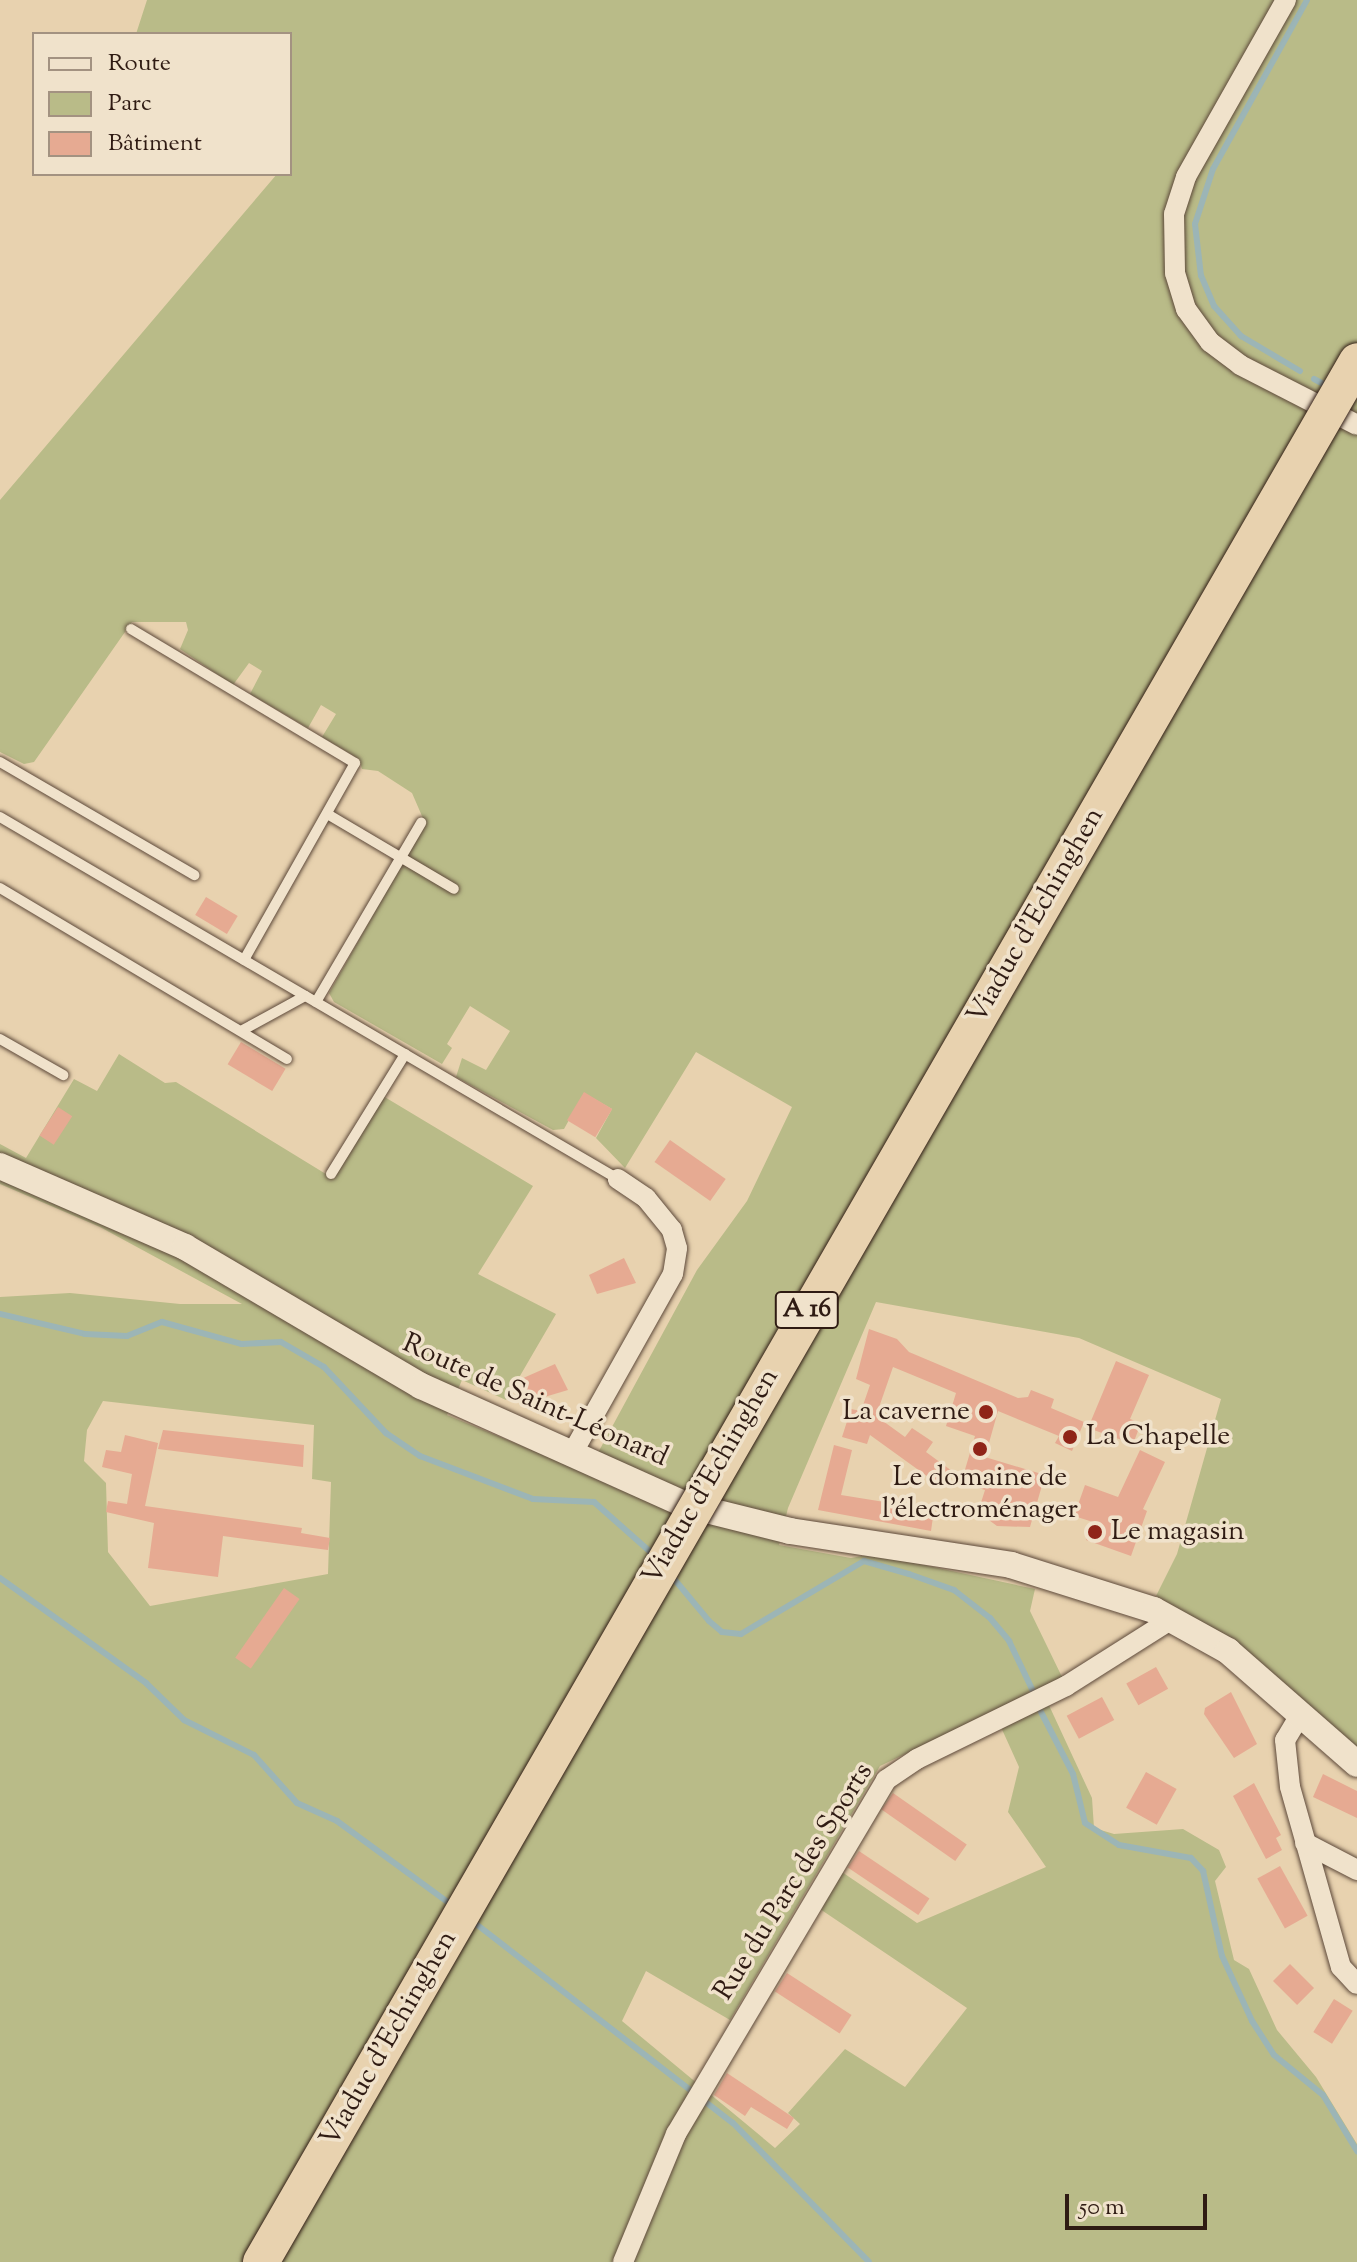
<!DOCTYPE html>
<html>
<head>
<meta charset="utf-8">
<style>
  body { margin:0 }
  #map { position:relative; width:1357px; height:2262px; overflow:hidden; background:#e8d2af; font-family:"Sorts Mill Goudy",serif }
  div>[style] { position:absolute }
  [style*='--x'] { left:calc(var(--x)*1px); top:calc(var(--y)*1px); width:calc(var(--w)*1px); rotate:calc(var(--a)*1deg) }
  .green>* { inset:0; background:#b9bb88 }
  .stream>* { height:6px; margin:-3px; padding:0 3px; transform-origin:3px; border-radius:3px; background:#9cb5b6 }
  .building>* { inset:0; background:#e6aa92; transform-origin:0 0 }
  .roads { filter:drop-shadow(0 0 2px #5d493a) drop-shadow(0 0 2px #5d493a) }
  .service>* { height:10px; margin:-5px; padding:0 5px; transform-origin:5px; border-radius:5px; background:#f0e2cb }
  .minor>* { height:20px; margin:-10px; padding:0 10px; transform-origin:10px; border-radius:10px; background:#f0e2cb }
  .tertiary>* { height:26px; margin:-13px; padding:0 13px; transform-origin:13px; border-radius:13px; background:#f0e2cb }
  .bridges { filter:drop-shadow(0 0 2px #2f1b13) drop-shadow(0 0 2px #2f1b13) }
  .motorway-bridge>* { height:36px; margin:-18px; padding:0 18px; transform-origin:18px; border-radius:18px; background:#e8d2af }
  .dots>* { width:22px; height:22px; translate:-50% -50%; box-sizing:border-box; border:4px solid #f0e2cb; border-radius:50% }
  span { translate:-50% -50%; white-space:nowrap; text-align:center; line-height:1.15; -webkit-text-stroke:7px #f0e2cb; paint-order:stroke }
  .shield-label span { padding:2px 6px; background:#f0e2cb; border:2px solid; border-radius:6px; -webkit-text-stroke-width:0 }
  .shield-label { font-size:26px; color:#2f1b13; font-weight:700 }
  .street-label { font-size:28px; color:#2f1b13 }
  .poi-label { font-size:28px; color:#2f1b13 }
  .right { translate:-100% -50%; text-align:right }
  .left { translate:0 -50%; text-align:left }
  .legend { position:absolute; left:32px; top:32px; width:260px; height:144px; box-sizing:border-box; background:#f0e2cb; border:2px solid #a39281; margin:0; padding:10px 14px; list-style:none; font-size:24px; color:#2f1b13 }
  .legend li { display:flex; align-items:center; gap:16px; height:40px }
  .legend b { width:40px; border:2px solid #a39281 }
  .scale { position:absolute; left:1065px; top:2194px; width:142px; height:36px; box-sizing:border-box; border:4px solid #2f1b13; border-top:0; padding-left:10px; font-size:24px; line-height:28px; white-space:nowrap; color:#2f1b13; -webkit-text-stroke:6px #f0e2cb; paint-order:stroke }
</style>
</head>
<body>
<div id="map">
  <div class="green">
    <i style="clip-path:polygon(evenodd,147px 0,1357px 0,1357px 1753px,1239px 1644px,1156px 1596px,1177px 1554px,1221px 1399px,1079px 1338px,876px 1302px,788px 1508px,779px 1545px,851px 1558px,873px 1554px,1035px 1589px,1030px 1611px,1063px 1679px,880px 1766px,730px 2020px,646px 1971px,622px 2021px,775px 2148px,800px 2124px,788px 2113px,845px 2049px,905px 2087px,967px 2008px,817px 1907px,839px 1870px,917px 1923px,1046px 1867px,1008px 1812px,1019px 1767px,1000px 1725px,1047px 1701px,1092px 1798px,1094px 1828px,1114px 1834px,1183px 1829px,1219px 1850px,1226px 1867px,1215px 1881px,1234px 1960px,1249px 1969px,1277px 2030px,1316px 2077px,1357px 2144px,1357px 2262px,0 2262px,0 1297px,70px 1293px,180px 1304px,242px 1304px,100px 1227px,0 1184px,0 1144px,26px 1158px,74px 1079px,97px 1091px,119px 1054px,165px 1083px,176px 1082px,334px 1179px,383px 1096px,533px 1186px,478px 1274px,556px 1314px,506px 1400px,462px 1380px,447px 1415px,587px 1473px,697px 1270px,747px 1201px,792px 1107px,696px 1052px,625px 1168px,596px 1138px,612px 1109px,584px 1093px,564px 1129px,553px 1130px,456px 1077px,462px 1058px,486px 1070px,510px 1031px,470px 1006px,447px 1044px,452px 1048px,442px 1064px,334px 1002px,329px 993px,425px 823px,412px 793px,378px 771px,362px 769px,359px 759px,322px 737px,336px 714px,321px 705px,308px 728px,250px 694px,262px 671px,249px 663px,233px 685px,180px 649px,188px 630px,186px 622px,132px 622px,34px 762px,24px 764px,0 752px,0 500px,277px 174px,290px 174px,290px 34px,136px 34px,147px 0,103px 1401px,314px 1425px,312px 1479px,331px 1482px,328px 1574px,150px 1606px,108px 1552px,106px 1483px,84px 1461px,87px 1430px,103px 1401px)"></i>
  </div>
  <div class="stream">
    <i style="--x:1300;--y:371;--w:69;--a:-149.3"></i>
    <i style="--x:1241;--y:336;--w:40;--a:-132"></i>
    <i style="--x:1214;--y:306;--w:33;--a:-113"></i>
    <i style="--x:1201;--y:276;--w:52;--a:-96.6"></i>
    <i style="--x:1195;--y:224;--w:58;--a:-71.9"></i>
    <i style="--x:1213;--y:169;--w:193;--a:-60.9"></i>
    <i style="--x:1314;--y:379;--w:17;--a:28"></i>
    <i style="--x:0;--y:1314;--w:87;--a:13.2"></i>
    <i style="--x:85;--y:1334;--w:42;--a:2.7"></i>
    <i style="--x:127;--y:1336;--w:38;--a:-22"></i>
    <i style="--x:162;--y:1322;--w:83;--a:15.4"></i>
    <i style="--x:242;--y:1344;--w:39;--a:-3"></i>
    <i style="--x:281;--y:1342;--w:50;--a:30.2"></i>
    <i style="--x:324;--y:1367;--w:91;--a:46.8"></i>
    <i style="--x:386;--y:1433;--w:41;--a:34.1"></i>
    <i style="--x:420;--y:1456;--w:121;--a:20.8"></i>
    <i style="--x:533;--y:1499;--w:61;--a:2.8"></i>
    <i style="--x:594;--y:1502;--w:81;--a:41.5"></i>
    <i style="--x:670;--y:1574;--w:61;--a:50.3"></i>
    <i style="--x:709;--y:1621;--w:17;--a:40"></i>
    <i style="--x:722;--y:1632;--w:19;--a:6"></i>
    <i style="--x:741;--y:1634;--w:143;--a:-30.7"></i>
    <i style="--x:864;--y:1561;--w:47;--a:16.1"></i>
    <i style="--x:909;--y:1574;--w:48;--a:19.6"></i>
    <i style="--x:954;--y:1590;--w:46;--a:37.9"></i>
    <i style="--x:990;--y:1618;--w:30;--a:50"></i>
    <i style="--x:1009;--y:1641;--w:55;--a:64.4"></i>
    <i style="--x:0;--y:1578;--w:180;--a:35.7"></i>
    <i style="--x:146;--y:1683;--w:53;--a:44.2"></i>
    <i style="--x:184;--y:1720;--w:78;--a:26.6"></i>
    <i style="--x:254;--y:1755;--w:64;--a:48.1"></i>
    <i style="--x:297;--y:1803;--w:44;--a:24.2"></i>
    <i style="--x:337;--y:1821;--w:144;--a:36.2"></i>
    <i style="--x:1041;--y:1712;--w:70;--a:62.7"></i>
    <i style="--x:1073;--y:1774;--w:50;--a:76.2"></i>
    <i style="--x:1085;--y:1823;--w:40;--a:32.9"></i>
    <i style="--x:1119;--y:1845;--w:73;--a:10.2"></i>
    <i style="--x:1191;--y:1858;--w:18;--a:47"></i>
    <i style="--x:1203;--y:1871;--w:87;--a:77.4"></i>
    <i style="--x:1222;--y:1956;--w:72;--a:65.2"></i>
    <i style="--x:1252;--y:2021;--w:40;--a:57.1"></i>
    <i style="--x:1274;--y:2055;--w:63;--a:39.2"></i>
    <i style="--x:1323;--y:2095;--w:66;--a:58.7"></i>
    <i style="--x:471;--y:1920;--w:331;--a:37.8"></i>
    <i style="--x:733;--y:2123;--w:194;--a:45.6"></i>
  </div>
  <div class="building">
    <i style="left:206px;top:897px;width:37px;height:21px;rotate:31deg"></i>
    <i style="left:241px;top:1042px;width:52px;height:26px;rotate:31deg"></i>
    <i style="left:584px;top:1092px;width:33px;height:33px;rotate:31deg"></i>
    <i style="left:58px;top:1107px;width:17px;height:34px;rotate:33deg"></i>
    <i style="left:670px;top:1140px;width:68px;height:27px;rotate:35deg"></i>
    <i style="clip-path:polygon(624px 1258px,636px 1283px,597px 1294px,589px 1275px)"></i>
    <i style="clip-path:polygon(869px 1329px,897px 1339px,909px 1352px,1018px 1398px,1028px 1397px,1031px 1390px,1054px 1399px,1051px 1408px,1084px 1422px,1072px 1451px,1055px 1443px,1059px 1436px,998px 1411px,985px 1457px,1045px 1475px,1030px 1527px,997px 1526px,978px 1512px,985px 1490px,961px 1483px,975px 1436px,946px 1426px,956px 1393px,893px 1367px,876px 1416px,905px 1437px,912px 1428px,933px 1442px,926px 1452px,952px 1471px,942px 1487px,870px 1435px,867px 1444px,842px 1437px,851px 1409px,861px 1411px,870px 1385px,856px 1379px)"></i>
    <i style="clip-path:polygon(1116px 1361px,1149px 1375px,1130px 1419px,1141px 1423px,1133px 1444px,1088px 1428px)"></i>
    <i style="clip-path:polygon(555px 1364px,568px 1390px,531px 1401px,521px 1379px)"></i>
    <i style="clip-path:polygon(163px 1430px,304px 1445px,303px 1467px,158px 1449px)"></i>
    <i style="clip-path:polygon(125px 1435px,158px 1443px,145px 1506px,302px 1528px,301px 1533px,330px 1538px,328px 1550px,223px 1536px,218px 1577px,148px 1568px,154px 1523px,106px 1512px,108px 1501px,127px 1504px,132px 1474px,102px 1467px,106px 1450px,121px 1452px)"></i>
    <i style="clip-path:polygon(834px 1445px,852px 1450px,841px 1495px,934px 1510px,931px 1531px,818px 1510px)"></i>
    <i style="clip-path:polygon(1140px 1450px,1165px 1462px,1143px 1509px,1147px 1511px,1131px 1556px,1086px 1540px,1093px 1522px,1074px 1516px,1085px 1485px,1118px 1497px)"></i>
    <i style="left:284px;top:1588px;width:19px;height:85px;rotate:35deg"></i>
    <i style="left:1156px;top:1667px;width:25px;height:34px;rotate:61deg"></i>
    <i style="clip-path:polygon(1231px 1692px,1257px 1744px,1234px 1758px,1204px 1714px,1205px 1708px)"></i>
    <i style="left:1102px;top:1697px;width:26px;height:40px;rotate:62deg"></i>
    <i style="left:1146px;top:1772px;width:35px;height:41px;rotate:29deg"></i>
    <i style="clip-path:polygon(1323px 1774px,1357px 1791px,1357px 1818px,1313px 1797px)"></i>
    <i style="clip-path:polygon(1254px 1783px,1281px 1835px,1276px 1838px,1282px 1850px,1266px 1859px,1233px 1796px)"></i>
    <i style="left:893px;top:1793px;width:90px;height:20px;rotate:35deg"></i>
    <i style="left:859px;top:1851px;width:85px;height:20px;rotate:34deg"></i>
    <i style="left:1280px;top:1866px;width:57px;height:26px;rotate:61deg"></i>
    <i style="left:1290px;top:1964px;width:34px;height:24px;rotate:45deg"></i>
    <i style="left:787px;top:1973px;width:77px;height:22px;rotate:33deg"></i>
    <i style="left:1334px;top:1999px;width:22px;height:39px;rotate:32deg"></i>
    <i style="clip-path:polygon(727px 2073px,794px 2118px,787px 2129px,751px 2107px,745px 2116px,714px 2095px)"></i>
  </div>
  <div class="roads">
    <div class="service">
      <i style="--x:131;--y:629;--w:261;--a:30.9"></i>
      <i style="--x:355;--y:763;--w:226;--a:119.4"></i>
      <i style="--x:0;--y:762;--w:225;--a:30.2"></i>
      <i style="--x:329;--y:815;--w:145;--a:30.6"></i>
      <i style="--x:0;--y:817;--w:716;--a:30.36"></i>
      <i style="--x:0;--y:888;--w:334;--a:30.8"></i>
      <i style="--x:316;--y:1002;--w:208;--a:-59.6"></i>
      <i style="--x:243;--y:1030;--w:71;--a:-28.7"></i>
      <i style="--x:0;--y:1039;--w:73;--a:29.7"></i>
      <i style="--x:331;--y:1174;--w:141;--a:-58.3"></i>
    </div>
    <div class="minor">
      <i style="--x:1286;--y:0;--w:203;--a:119.5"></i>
      <i style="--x:1186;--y:177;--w:39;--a:108"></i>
      <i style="--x:1174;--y:214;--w:59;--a:89"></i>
      <i style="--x:1175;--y:273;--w:38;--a:73"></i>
      <i style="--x:1186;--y:309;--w:41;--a:54"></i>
      <i style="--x:1210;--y:342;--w:38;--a:37"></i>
      <i style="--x:1240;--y:365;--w:131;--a:27.1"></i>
      <i style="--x:573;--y:1452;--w:204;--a:-60.7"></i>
      <i style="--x:673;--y:1274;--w:26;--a:-81"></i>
      <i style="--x:677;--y:1248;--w:19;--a:-106"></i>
      <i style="--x:672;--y:1230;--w:41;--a:-129.1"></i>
      <i style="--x:646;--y:1198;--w:34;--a:-146"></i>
      <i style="--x:1299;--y:1717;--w:27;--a:121"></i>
      <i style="--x:1285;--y:1740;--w:47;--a:83.9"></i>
      <i style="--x:1290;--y:1787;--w:187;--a:74.2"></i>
      <i style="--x:1341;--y:1967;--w:23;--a:47"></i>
      <i style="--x:1305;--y:1843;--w:59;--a:27.4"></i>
      <i style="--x:623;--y:2262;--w:139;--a:-67.5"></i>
      <i style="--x:676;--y:2134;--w:412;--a:-59.3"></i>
      <i style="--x:886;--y:1780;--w:37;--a:-34"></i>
      <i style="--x:917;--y:1759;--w:166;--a:-26.1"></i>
      <i style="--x:1066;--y:1686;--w:125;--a:-32.3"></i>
    </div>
    <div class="tertiary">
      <i style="--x:0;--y:1166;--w:202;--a:23.6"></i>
      <i style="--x:185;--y:1247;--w:274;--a:30.5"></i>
      <i style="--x:421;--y:1386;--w:290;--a:24.2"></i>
      <i style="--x:686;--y:1505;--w:107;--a:14"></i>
      <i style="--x:790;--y:1531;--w:224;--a:8.7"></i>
      <i style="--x:1011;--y:1565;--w:150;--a:17.5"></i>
      <i style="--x:1154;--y:1610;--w:85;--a:29"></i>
      <i style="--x:1228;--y:1651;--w:171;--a:41.2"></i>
    </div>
  </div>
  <div class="bridges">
    <div class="motorway-bridge">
      <i style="--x:261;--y:2262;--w:2194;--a:-60.03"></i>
    </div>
  </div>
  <div class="dots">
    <i style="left:986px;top:1412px;background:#8f2418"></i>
    <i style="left:1070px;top:1437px;background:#8f2418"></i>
    <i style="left:980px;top:1449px;background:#8f2418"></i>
    <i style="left:1095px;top:1532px;background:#8f2418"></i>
  </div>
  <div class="shield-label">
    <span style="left:807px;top:1310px">A 16</span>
  </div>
  <div class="street-label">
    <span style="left:1036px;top:916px;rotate:-60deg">Viaduc d'Echinghen</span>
    <span style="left:535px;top:1401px;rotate:24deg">Route de Saint-Léonard</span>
    <span style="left:711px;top:1477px;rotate:-60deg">Viaduc d'Echinghen</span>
    <span style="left:794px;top:1882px;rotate:-58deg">Rue du Parc des Sports</span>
    <span style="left:389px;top:2039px;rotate:-60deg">Viaduc d'Echinghen</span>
  </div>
  <div class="poi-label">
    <span class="right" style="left:970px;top:1412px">La caverne</span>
    <span class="left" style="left:1086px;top:1437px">La Chapelle</span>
    <span style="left:980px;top:1494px">Le domaine de<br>l'électroménager</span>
    <span class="left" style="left:1111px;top:1532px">Le magasin</span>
  </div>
  <ul class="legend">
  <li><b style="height:10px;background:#f0e2cb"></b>Route</li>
  <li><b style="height:22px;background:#b9bb88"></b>Parc</li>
  <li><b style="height:22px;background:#e6aa92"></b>Bâtiment</li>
  </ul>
  <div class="scale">50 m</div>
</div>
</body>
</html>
